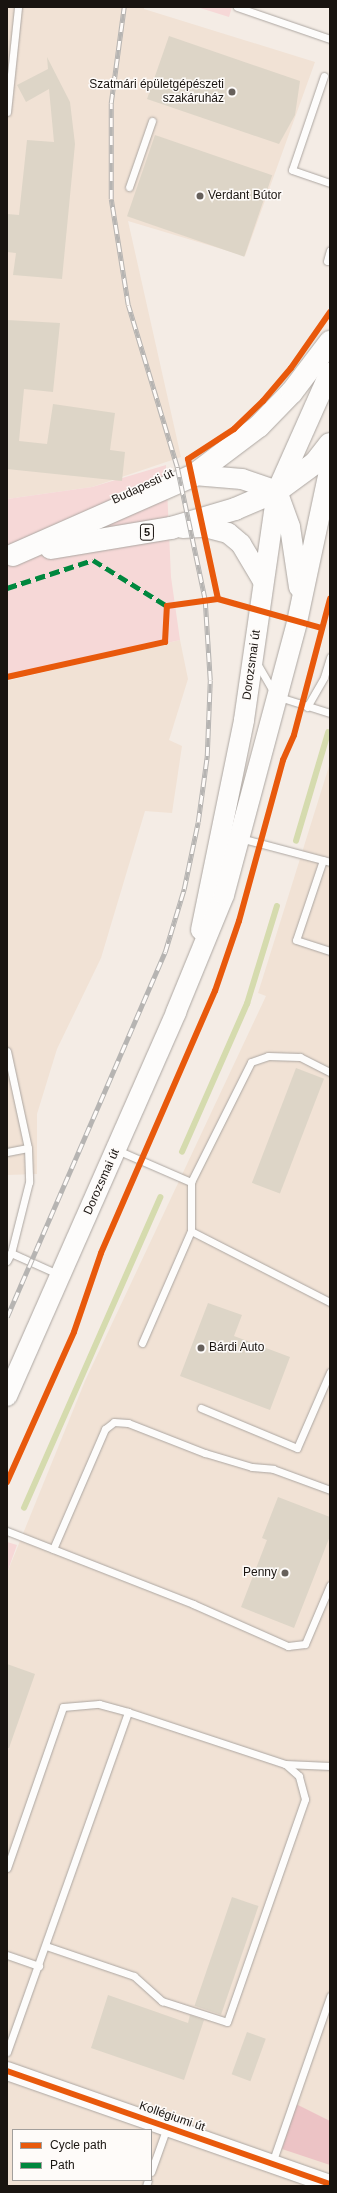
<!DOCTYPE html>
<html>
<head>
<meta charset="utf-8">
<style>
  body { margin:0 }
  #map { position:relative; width:337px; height:2193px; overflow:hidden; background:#f4ece5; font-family:Helvetica,sans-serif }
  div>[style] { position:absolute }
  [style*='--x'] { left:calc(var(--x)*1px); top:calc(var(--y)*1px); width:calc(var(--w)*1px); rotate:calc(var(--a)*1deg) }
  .built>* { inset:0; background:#f1e2d5 }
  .green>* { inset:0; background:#f6d8d7 }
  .forest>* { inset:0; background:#ecc3c5 }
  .stream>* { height:5.5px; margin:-2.75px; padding:0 2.75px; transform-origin:2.75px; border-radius:2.75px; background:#d5dbae }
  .building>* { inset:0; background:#ddd5c7; transform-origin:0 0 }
  .roads { filter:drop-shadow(0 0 1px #aca6a1) drop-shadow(0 0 1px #aca6a1) }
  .service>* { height:7px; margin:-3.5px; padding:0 3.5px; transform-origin:3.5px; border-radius:3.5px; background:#fdfcfb }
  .tertiary>* { height:18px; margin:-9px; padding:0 9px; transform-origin:9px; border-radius:9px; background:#fdfcfb }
  .secondary>* { height:20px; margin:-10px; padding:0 10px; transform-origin:10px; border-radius:10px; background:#fdfcfb }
  .primary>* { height:22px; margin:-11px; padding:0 11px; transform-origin:11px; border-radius:11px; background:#fdfcfb }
  .rail>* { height:4.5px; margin-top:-2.25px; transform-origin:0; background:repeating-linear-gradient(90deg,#fefbf9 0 9px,#b6b4b2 0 18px); box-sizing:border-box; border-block:1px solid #b6b4b2 }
  .quiet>* { height:5px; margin-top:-2.5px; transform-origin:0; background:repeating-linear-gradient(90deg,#00873e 0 10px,transparent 0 15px) }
  .cycleway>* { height:6px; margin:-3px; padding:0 3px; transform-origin:3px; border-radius:3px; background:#e8590c }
  .dots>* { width:11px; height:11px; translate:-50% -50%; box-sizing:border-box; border:2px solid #fefbf9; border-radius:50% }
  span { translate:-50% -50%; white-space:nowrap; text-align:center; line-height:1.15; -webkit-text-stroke:3px #fefbf9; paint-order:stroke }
  .shield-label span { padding:1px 3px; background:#fefbf9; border:1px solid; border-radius:3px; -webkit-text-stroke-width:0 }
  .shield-label { font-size:11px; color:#191410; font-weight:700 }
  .poi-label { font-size:12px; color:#191410 }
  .right { translate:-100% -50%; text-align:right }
  .left { translate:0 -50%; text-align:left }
  .street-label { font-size:12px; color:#191410 }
  .frame { position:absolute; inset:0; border:8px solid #191410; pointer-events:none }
  .legend { position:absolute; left:12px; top:2129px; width:140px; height:52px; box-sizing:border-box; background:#fefbf9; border:1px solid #a29f9c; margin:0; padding:5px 7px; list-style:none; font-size:12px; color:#191410 }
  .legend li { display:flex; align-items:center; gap:8px; height:20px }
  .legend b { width:20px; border:1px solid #a29f9c }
</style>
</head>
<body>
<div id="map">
  <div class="built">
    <i style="clip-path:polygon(7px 7px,144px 7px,144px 9px,315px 62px,245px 256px,128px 221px,181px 457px,92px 487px,7px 499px)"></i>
    <i style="clip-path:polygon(180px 640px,188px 679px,169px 740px,182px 746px,172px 813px,145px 811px,101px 958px,57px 1049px,37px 1114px,37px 1174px,7px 1175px,7px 681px)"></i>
    <i style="clip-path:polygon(evenodd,330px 763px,330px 2186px,7px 2186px,7px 1573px,85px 1381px,266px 996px,258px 993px,330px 763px,13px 2130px,151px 2130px,151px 2180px,13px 2180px,13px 2130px)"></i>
  </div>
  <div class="green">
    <i style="clip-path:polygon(197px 7px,232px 7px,229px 17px)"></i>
    <i style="clip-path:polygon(166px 465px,171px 577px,180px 640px,7px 680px,7px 499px,92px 487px)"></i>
    <i style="clip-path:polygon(7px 1542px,17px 1545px,7px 1573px)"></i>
  </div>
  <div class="forest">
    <i style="clip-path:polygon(296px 2104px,330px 2121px,330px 2165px,282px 2149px)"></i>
  </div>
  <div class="stream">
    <i style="--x:296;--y:841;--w:113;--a:-73.5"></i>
    <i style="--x:182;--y:1152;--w:162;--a:-66.3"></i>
    <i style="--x:247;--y:1004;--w:102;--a:-73"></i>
    <i style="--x:24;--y:1508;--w:339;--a:-66.3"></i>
  </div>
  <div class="building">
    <i style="clip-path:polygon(169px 36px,300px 81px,295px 115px,279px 144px,147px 99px)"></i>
    <i style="clip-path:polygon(47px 57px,70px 102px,75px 144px,62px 279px,13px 275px,16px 253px,7px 252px,7px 214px,19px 215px,27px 140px,54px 142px,49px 89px,26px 102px,17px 85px,48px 69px)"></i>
    <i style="left:155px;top:135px;width:124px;height:86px;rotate:19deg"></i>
    <i style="clip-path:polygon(7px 320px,60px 323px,53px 392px,24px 389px,19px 441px,47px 444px,53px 404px,115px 413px,110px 450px,125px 452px,122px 481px,7px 469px)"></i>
    <i style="left:296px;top:1068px;width:30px;height:123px;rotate:21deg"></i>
    <i style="clip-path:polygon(208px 1303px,242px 1315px,234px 1336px,290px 1357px,270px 1410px,180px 1376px)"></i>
    <i style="clip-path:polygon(278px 1497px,330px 1517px,330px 1536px,294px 1628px,241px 1607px,267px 1540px,262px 1538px)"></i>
    <i style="clip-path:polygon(7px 1664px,35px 1674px,9px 1748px,7px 1748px)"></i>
    <i style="left:232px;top:1897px;width:28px;height:115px;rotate:19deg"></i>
    <i style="clip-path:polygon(108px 1995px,188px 2023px,190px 2015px,204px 2020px,184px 2080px,91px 2048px)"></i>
    <i style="left:247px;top:2032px;width:20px;height:45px;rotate:20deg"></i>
  </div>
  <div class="roads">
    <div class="service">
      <i style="--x:237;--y:7;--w:98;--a:19"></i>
      <i style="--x:324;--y:76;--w:99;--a:108.8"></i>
      <i style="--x:292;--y:170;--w:40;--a:18.9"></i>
      <i style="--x:7;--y:112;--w:106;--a:-84"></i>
      <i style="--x:129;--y:187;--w:70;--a:-70.8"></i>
      <i style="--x:327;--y:261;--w:11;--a:-75"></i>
      <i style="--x:258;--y:665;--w:36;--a:60"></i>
      <i style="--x:276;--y:696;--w:57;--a:17.5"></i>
      <i style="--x:307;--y:707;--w:34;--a:-60"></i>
      <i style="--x:324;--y:677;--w:21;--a:-73"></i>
      <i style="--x:240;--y:838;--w:93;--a:14.9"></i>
      <i style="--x:323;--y:860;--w:84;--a:108.6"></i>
      <i style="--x:296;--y:940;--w:36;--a:18"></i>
      <i style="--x:7;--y:1051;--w:99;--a:77.8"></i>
      <i style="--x:117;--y:1150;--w:81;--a:23.4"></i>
      <i style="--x:191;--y:1182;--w:134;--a:-63.4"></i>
      <i style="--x:251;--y:1062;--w:18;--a:-19"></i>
      <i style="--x:268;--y:1056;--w:32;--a:2"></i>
      <i style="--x:300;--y:1057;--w:34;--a:27"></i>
      <i style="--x:7;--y:1152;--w:21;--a:-11"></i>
      <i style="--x:28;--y:1148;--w:34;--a:88"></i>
      <i style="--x:29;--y:1182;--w:73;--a:104.2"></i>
      <i style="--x:11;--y:1253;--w:54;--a:24.2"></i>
      <i style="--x:191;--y:1182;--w:49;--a:90"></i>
      <i style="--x:191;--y:1231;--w:156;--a:27.1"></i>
      <i style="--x:7;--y:1261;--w:9;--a:-63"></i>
      <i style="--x:142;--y:1343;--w:122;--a:-66.4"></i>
      <i style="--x:201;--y:1408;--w:104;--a:22.6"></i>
      <i style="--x:297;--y:1448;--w:83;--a:-66.5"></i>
      <i style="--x:7;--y:1531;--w:200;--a:21.4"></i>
      <i style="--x:193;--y:1604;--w:104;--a:23.9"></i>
      <i style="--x:288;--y:1646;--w:17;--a:-7"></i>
      <i style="--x:305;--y:1644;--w:64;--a:-67"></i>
      <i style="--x:53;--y:1549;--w:131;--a:-66.6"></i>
      <i style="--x:105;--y:1429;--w:11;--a:-38"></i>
      <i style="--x:114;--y:1422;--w:14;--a:4"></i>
      <i style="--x:128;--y:1423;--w:83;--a:21.3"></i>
      <i style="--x:205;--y:1453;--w:49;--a:16.6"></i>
      <i style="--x:252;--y:1467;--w:21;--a:5"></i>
      <i style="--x:273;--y:1469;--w:61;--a:20.2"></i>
      <i style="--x:7;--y:1868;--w:170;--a:-70.8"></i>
      <i style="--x:63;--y:1707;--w:36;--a:-5"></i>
      <i style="--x:99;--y:1704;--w:30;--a:15"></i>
      <i style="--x:46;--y:1946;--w:93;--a:18.8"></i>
      <i style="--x:134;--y:1976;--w:38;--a:42"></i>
      <i style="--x:162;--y:2001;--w:68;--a:17.9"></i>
      <i style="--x:227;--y:2022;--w:236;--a:-70.7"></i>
      <i style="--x:305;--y:1799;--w:24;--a:-105"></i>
      <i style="--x:299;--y:1776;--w:18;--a:-139"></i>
      <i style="--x:7;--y:1955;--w:34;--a:19"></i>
      <i style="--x:7;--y:2052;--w:361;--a:-70.4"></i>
      <i style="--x:128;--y:1712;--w:165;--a:18.3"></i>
      <i style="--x:285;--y:1764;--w:45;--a:2.5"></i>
      <i style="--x:272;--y:2163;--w:177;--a:-70.8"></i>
      <i style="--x:151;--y:2172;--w:48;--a:-70.4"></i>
      <i style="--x:146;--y:2186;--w:6;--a:-72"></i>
    </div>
    <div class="tertiary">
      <i style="--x:7;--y:2071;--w:342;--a:19.3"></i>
    </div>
    <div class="secondary">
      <i style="--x:194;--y:475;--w:48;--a:4.8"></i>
      <i style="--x:242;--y:479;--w:37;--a:19"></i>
      <i style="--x:277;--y:491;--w:38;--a:70"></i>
      <i style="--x:290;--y:527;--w:61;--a:81.5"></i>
      <i style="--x:183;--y:528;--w:22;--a:-3"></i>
      <i style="--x:205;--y:527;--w:24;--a:15"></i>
      <i style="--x:228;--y:533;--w:17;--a:40"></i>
      <i style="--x:241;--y:544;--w:43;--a:59.3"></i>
      <i style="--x:201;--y:930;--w:214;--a:-78.4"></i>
      <i style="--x:244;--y:720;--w:231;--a:-81.8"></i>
      <i style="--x:277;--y:491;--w:130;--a:-66"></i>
      <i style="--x:7;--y:1396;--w:420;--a:-66.2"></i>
      <i style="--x:176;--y:1012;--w:126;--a:-67.7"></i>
      <i style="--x:224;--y:895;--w:283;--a:-75"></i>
      <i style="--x:297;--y:622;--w:158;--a:-78"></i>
    </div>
    <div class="primary">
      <i style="--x:51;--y:548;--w:122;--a:-9.5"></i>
      <i style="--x:171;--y:528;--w:67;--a:-16.5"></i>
      <i style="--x:235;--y:509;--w:46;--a:-23.2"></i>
      <i style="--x:277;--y:491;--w:47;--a:-36.4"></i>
      <i style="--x:315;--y:463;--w:24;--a:-52"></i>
      <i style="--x:13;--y:555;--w:198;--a:-23.8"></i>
      <i style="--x:194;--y:475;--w:81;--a:-37"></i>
      <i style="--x:259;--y:426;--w:47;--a:-45.9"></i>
      <i style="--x:292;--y:392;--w:63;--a:-52.8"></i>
    </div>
  </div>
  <div class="rail">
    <i style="--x:7;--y:1317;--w:398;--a:-66.6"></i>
    <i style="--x:165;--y:952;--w:66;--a:-73.2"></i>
    <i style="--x:184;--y:889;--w:68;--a:-78.2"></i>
    <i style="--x:198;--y:822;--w:67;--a:-82.2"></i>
    <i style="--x:207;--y:756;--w:76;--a:-87.7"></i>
    <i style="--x:210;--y:680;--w:80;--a:-93.6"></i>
    <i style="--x:205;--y:600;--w:136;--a:-101.9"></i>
    <i style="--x:177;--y:467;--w:169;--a:-106.8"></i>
    <i style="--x:128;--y:305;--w:107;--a:-99.1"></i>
    <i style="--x:111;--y:199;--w:96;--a:-90"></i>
    <i style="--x:111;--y:103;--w:97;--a:-82.3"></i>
  </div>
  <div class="quiet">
    <i style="--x:7;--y:588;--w:90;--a:-18"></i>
    <i style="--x:93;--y:560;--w:87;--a:31.9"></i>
  </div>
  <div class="cycleway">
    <i style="--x:218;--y:599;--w:143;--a:-102.1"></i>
    <i style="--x:188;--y:459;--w:55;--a:-33.1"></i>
    <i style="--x:234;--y:429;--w:40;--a:-44"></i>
    <i style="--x:263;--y:401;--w:43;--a:-49.7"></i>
    <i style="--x:291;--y:368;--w:68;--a:-55.1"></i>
    <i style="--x:7;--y:677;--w:162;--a:-12.5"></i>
    <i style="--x:165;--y:642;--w:36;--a:-87"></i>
    <i style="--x:167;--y:606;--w:51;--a:-7.8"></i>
    <i style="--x:218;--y:599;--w:108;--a:15.6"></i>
    <i style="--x:7;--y:1482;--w:164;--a:-65.9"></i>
    <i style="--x:74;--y:1332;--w:83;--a:-71.1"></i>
    <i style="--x:101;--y:1253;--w:286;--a:-66.5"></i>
    <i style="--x:215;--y:991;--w:74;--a:-71.1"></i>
    <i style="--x:239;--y:921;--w:167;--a:-74.7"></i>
    <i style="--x:283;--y:760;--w:27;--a:-66"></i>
    <i style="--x:294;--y:735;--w:141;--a:-75.2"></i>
    <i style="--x:7;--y:2071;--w:342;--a:19.3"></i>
  </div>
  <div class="dots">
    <i style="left:232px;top:92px;background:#66605b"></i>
    <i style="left:200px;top:196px;background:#66605b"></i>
    <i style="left:201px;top:1348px;background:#66605b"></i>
    <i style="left:285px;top:1573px;background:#66605b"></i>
  </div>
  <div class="shield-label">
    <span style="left:147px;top:532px">5</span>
  </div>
  <div class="poi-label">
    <span class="right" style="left:224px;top:92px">Szatmári épületgépészeti<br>szakáruház</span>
    <span class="left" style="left:208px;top:196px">Verdant Bútor</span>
    <span class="left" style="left:209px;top:1348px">Bárdi Auto</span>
    <span class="right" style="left:277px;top:1573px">Penny</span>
  </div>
  <div class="street-label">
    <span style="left:143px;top:487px;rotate:-25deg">Budapesti út</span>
    <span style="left:252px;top:665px;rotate:-82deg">Dorozsmai út</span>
    <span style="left:102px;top:1182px;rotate:-66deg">Dorozsmai út</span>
    <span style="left:172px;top:2117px;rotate:19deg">Kollégiumi út</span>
  </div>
  <div class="frame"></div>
  <ul class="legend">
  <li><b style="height:5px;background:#e8590c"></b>Cycle path</li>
  <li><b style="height:5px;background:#00873e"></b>Path</li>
  </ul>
</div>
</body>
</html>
